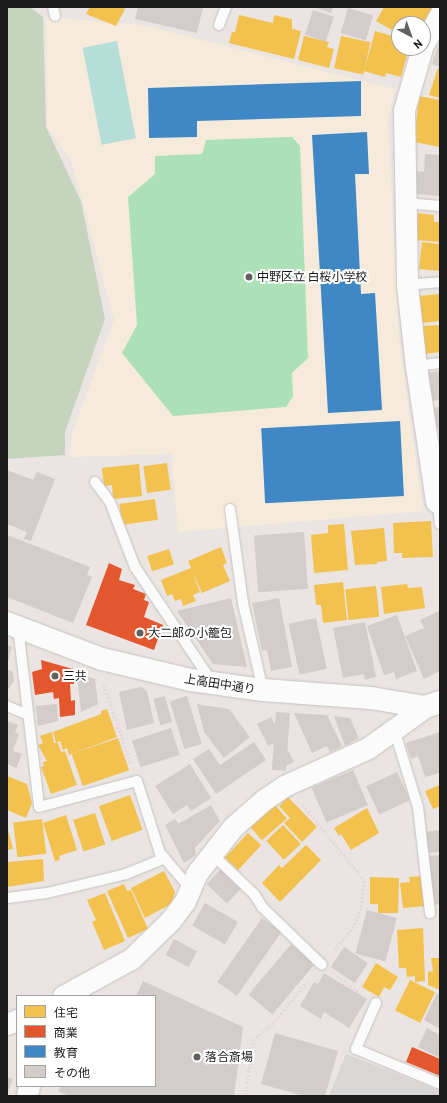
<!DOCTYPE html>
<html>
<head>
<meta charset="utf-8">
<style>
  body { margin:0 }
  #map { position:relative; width:447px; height:1103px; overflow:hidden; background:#eae4e2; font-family:Barlow,"Noto Sans JP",sans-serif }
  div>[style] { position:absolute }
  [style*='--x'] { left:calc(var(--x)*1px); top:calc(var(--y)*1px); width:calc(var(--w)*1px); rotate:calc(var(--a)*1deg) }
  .education>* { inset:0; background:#f6ebdb }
  .cemetery>* { inset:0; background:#c6d4be }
  .pitch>* { inset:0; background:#ace1b7 }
  .parking>* { inset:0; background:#d9d6d6 }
  .water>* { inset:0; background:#b5ded8; transform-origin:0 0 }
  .homes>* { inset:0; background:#f2c14e; transform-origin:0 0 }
  .shops>* { inset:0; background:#e4572e }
  .schools>* { inset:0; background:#3f88c5; transform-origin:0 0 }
  .building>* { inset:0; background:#d2cccb; transform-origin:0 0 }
  .path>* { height:2.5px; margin-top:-1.25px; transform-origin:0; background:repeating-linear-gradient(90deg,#ead6da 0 2px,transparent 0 4px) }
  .roads { filter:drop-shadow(0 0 1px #c5c2c1) drop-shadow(0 0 1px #c5c2c1) }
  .service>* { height:10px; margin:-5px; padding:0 5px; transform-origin:5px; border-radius:5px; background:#fcfbfb }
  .minor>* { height:21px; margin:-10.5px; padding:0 10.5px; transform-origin:10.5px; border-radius:10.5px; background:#fcfbfb }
  .tertiary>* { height:22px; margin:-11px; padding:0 11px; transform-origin:11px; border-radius:11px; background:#fcfbfb }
  .dots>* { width:11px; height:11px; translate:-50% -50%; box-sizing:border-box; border:2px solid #fff; border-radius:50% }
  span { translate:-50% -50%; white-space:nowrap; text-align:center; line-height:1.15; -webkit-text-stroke:4px #fff; paint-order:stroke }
  .poi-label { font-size:12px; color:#1a1a1a }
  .left { translate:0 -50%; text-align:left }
  .street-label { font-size:12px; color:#1a1a1a }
  .frame { position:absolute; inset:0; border:8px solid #1a1a1a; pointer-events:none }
  .legend { position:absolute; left:16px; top:995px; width:140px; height:92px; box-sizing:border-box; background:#fff; border:1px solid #a3a3a3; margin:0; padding:5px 7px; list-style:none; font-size:12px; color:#1a1a1a }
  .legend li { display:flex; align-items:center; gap:8px; height:20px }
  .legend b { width:20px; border:1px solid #a3a3a3 }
  .north { position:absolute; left:391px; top:16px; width:40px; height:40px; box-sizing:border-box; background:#fff; border:1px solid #a3a3a3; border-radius:50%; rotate:139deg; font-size:11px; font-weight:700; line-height:16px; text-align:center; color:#1a1a1a }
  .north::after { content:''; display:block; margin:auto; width:14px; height:18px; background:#636160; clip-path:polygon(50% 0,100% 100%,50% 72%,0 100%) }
</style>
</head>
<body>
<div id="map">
  <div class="education">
    <i style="clip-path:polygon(46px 17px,142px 25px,395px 89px,388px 121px,399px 339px,423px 511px,178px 532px,171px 454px,70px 457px,71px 436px,114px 320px,72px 163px,47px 127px)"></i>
  </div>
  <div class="cemetery">
    <i style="clip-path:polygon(7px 7px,30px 7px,43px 17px,46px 127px,81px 201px,105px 319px,65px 432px,65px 455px,7px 459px)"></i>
  </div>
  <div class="pitch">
    <i style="clip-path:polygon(292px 137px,300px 146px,308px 358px,292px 373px,293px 396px,286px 407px,173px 416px,122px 353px,137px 325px,128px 197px,155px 174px,155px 156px,202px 154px,206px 140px)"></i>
  </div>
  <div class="parking">
    <i style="clip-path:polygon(346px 1054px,440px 1091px,440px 1096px,329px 1096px)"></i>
  </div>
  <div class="water">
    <i style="left:117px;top:41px;width:99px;height:35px;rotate:79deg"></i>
  </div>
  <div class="homes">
    <i style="clip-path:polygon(90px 7px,122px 7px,125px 9px,116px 26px,86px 14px)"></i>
    <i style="clip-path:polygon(384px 7px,434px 7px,423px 24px,399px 24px,399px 34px,376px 21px)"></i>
    <i style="clip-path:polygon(239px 15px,273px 23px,274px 15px,292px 19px,292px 29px,301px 31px,294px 59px,229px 43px,232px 32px,235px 32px)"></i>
    <i style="clip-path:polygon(375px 31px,399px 38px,399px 48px,409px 48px,401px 77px,386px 73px,385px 77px,364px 71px)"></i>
    <i style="clip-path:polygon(304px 36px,329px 42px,327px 47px,334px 49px,329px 68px,298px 60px)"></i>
    <i style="left:341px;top:36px;width:30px;height:33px;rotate:12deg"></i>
    <i style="clip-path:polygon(438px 68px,440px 68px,440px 98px,429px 95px)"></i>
    <i style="clip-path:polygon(419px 96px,440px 100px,440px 147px,414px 142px)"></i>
    <i style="clip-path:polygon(418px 213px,434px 215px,434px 222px,440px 222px,440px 242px,415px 240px)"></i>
    <i style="clip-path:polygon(422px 242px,440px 244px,440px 271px,419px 269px)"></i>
    <i style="clip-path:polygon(440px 294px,440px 321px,422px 323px,419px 296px)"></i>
    <i style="clip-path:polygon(440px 325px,440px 352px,424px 354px,422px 326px)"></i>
    <i style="left:167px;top:463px;width:27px;height:24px;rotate:82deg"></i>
    <i style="clip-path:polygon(139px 464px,142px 496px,113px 499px,112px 485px,104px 486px,102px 468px)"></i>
    <i style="left:155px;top:499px;width:21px;height:36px;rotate:82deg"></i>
    <i style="clip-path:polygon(431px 521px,433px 557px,402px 558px,402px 553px,394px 553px,393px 523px)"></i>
    <i style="clip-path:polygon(344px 524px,348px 570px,314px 573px,311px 535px,328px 533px,328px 525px)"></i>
    <i style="clip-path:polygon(384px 528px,387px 561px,377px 562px,377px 564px,355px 565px,351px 531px)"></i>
    <i style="clip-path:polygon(221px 547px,227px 563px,223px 565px,230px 581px,202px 593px,192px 571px,200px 592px,193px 595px,196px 601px,183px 606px,181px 599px,175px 601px,172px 594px,167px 596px,161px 580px,191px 568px,188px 561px)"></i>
    <i style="left:169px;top:549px;width:16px;height:23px;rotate:72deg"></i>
    <i style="clip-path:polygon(343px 582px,347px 620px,323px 623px,321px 605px,316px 605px,314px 585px)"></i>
    <i style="clip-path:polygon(407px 584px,408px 588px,422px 587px,425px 608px,384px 614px,381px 587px)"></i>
    <i style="left:376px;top:586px;width:31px;height:31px;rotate:84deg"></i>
    <i style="clip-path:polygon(107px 709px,117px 737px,69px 755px,67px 748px,63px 750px,60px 741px,56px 743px,53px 732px,101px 714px,101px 711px)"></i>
    <i style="clip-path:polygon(52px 732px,54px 743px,58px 743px,61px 752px,65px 751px,77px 785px,51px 794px,41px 767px,44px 766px,43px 762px,47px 761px,38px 745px,43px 743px,40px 736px)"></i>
    <i style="left:118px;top:738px;width:34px;height:49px;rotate:71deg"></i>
    <i style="clip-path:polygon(7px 776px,27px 784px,32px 803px,26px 818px,7px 810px)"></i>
    <i style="clip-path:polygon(440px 785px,440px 806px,433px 809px,425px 791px)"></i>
    <i style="left:130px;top:795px;width:37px;height:33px;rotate:70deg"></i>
    <i style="clip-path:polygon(288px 797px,317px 827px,302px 842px,284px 823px,290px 818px,279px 806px)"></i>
    <i style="left:275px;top:805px;width:18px;height:33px;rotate:49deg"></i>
    <i style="clip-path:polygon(367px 808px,379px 833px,351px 850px,341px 834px,339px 836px,334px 828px)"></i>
    <i style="left:95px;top:813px;width:33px;height:23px;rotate:72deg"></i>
    <i style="clip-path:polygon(66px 815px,77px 850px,59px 856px,60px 860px,55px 861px,43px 823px)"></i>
    <i style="left:42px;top:819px;width:35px;height:29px;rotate:83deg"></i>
    <i style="left:283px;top:825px;width:26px;height:23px;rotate:47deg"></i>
    <i style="clip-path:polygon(7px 826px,13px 849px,7px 850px)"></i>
    <i style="left:248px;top:833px;width:18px;height:34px;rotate:43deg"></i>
    <i style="clip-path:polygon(306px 845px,321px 860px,280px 902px,262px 883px,279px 865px,282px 868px)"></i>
    <i style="clip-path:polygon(43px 859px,44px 881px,7px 887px,7px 862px)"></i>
    <i style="clip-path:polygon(164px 871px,175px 892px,171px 904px,145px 918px,131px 888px)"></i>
    <i style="clip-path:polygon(423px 876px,426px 906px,403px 908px,400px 883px,410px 882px,409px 877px)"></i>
    <i style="clip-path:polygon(370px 877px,399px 878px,398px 913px,378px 913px,378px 904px,370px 904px)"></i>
    <i style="clip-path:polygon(124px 884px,127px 891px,131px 890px,148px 929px,128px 938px,107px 891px)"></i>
    <i style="clip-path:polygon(105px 893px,125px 941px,104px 950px,92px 922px,96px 920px,87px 900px)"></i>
    <i style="clip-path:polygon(423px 928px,425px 981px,415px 982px,415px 976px,407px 977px,406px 968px,399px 968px,397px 930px)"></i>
    <i style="clip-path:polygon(431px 958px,440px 958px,440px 990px,428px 985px,428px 972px,433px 971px)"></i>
    <i style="clip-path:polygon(376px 963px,398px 977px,390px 990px,384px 987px,379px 997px,362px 987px)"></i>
    <i style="left:410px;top:980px;width:28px;height:34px;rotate:26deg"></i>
  </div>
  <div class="shops">
    <i style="clip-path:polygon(109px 563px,122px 569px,119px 580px,135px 585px,133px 589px,146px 594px,144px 600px,149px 602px,144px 617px,163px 625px,154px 650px,86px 625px)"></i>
    <i style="clip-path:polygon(41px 660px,73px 669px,74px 684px,70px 684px,71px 701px,75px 700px,75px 715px,60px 717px,59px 698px,54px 699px,53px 692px,35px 695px,32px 672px,42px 669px)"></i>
    <i style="clip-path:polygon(412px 1047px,440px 1059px,440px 1076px,406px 1062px)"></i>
  </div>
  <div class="schools">
    <i style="clip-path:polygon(361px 81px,361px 116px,197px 121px,197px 137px,149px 138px,148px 88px)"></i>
    <i style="clip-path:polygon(367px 132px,369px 174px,355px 174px,361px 294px,375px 293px,382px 410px,328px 413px,312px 135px)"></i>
    <i style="left:400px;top:421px;width:75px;height:139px;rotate:87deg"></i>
  </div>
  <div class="building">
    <i style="clip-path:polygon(138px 7px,203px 7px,197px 33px,135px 19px)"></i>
    <i style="clip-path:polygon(314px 7px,333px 7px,331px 13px)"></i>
    <i style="left:348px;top:8px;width:26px;height:26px;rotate:16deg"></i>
    <i style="left:313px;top:10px;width:22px;height:26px;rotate:18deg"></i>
    <i style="clip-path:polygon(439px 43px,440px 43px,440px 67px,432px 64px)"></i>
    <i style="clip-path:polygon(425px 154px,440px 155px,440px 196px,414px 194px,416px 171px,424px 172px)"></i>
    <i style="clip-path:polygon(440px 371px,440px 400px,429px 401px,425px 373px)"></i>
    <i style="clip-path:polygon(440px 407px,440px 428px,431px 429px,429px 408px)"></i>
    <i style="clip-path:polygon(7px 470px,33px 480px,37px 472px,55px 479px,31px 541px,24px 539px,27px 532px,7px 524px)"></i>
    <i style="left:304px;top:532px;width:57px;height:50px;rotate:86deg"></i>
    <i style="clip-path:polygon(7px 535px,90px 567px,87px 575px,92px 577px,73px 623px,7px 597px)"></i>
    <i style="clip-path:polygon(231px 598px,247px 667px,213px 664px,177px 611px)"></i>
    <i style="clip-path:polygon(279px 598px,292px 667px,271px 671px,267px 650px,262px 651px,252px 603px)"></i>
    <i style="clip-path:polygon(439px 611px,440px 671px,424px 679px,405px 636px,424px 628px,420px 620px)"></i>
    <i style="clip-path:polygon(397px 615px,417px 671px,396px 679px,394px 672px,384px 675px,367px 626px)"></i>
    <i style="left:316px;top:618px;width:52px;height:28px;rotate:78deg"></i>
    <i style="clip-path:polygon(365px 622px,376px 677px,365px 680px,364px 674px,343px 678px,333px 628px)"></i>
    <i style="clip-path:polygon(7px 645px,12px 647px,7px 665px)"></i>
    <i style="clip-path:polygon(7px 669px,13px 672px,14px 681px,7px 691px)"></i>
    <i style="clip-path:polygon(77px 673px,95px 679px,98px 704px,81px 712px)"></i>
    <i style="clip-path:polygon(141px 687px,147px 691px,154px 723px,127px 730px,119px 692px)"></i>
    <i style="left:165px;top:696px;width:27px;height:12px;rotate:75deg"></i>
    <i style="left:187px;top:696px;width:50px;height:18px;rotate:73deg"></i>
    <i style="clip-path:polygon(57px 704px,58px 721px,38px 726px,36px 706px)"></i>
    <i style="clip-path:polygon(197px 704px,229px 709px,250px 737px,224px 758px,204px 732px)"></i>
    <i style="left:276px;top:712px;width:14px;height:58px;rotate:4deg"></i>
    <i style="clip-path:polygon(294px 713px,327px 715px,342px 746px,330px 752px,327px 746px,312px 753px)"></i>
    <i style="clip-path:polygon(334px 716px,350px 718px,359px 738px,345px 746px)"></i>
    <i style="clip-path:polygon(271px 717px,294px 762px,284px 767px,273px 743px,268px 746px,257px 724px)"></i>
    <i style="clip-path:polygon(7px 721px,18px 725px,15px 732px,19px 734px,13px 751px,22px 754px,16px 768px,7px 764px)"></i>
    <i style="left:171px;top:728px;width:28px;height:41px;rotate:72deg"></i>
    <i style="clip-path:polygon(440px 732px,440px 773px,425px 777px,418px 756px,411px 759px,406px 743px)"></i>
    <i style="clip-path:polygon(254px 742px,266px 760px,216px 794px,193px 759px,209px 749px,220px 765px)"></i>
    <i style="clip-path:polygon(190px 764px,211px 798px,191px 811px,187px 805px,173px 814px,155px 786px)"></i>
    <i style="left:353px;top:770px;width:38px;height:45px;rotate:67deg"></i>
    <i style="left:397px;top:772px;width:31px;height:34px;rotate:65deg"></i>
    <i style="clip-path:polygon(211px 805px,220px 821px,195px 848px,196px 855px,184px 863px,165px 825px,175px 819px,178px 824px)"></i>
    <i style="clip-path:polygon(440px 830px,440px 852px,428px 853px,426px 832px)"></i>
    <i style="clip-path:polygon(440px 855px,440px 904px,433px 905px,428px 856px)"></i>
    <i style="left:224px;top:866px;width:28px;height:25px;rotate:44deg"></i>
    <i style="left:205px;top:903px;width:38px;height:26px;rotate:30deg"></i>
    <i style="left:367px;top:910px;width:31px;height:45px;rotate:15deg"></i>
    <i style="left:262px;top:918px;width:24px;height:78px;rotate:35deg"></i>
    <i style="left:174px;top:939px;width:26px;height:18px;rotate:28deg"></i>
    <i style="left:291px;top:944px;width:31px;height:66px;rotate:40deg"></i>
    <i style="left:344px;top:947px;width:29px;height:24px;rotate:34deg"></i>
    <i style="clip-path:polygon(324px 973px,367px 999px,349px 1028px,324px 1012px,321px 1019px,300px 1006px,314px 982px,318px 984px)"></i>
    <i style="clip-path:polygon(143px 981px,243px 1027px,234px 1096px,69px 1096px,58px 1091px,61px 1086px,155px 1086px,155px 996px,136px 996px)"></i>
    <i style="clip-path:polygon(437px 993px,440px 995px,440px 1029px,424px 1020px)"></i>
    <i style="clip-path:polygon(427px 1028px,440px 1035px,440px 1058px,418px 1047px)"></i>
    <i style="clip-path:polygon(275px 1033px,338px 1051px,325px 1096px,304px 1096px,261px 1084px)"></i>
    <i style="clip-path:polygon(7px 1077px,13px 1079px,7px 1094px)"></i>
  </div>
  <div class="path">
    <i style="--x:104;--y:685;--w:83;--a:71.1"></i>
    <i style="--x:303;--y:805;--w:98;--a:50.8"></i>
    <i style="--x:365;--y:881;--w:27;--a:98"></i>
    <i style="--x:361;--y:908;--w:20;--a:110"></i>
    <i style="--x:354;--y:927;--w:31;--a:130"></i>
    <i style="--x:337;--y:976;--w:29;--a:35"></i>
    <i style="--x:245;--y:1096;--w:57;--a:-81.9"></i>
    <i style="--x:253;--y:1040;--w:26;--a:-40"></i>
    <i style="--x:273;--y:1023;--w:57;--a:-50.7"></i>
  </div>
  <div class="roads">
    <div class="service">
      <i style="--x:53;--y:7;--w:9;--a:77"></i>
      <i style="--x:219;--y:25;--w:19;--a:-69"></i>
      <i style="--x:405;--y:203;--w:35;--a:5"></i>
      <i style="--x:407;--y:285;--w:33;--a:-5"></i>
      <i style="--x:416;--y:366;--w:24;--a:-7"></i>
      <i style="--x:95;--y:482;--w:25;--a:53"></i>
      <i style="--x:110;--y:502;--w:70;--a:69"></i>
      <i style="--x:135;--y:567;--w:138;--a:56.2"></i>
      <i style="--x:438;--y:502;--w:22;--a:85"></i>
      <i style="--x:230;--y:509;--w:95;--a:82.1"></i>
      <i style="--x:243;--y:603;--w:89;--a:77.1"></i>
      <i style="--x:18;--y:627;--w:181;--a:83.3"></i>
      <i style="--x:39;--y:807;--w:101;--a:-14.9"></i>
      <i style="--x:137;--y:781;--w:76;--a:72.3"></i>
      <i style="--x:160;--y:853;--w:46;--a:49.4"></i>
      <i style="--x:7;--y:706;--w:23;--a:23"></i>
      <i style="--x:394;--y:729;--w:82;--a:72.9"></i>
      <i style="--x:418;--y:807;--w:107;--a:83.5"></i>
      <i style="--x:213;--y:855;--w:57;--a:43.6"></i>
      <i style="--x:254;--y:894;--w:15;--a:58"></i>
      <i style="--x:262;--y:907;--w:83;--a:44"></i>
      <i style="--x:7;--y:898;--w:40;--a:-7.1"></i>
      <i style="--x:47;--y:893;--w:81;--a:-13.5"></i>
      <i style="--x:126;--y:874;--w:42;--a:-22.3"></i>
      <i style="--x:376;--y:1003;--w:50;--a:113.5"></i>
      <i style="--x:356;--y:1049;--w:91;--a:22.6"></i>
    </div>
    <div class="minor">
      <i style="--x:423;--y:45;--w:35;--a:-61"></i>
      <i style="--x:422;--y:48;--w:65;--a:106.2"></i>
      <i style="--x:404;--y:110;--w:175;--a:89"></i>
      <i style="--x:407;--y:285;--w:81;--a:83.7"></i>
      <i style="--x:416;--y:366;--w:137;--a:81.6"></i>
      <i style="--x:63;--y:996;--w:77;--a:-28.6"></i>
      <i style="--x:131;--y:959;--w:54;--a:-44.3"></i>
      <i style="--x:170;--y:921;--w:25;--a:-53"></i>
      <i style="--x:185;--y:901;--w:30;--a:-67"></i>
      <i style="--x:197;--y:873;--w:58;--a:-52"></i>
      <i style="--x:233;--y:827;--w:43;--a:-41.2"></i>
      <i style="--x:265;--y:799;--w:23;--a:-34"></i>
      <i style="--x:284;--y:786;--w:92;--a:-24.3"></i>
      <i style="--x:368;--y:748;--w:70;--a:-35.7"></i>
      <i style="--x:7;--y:1024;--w:11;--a:-22"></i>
      <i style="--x:27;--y:1096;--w:10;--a:-79"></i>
    </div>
    <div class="tertiary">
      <i style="--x:7;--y:623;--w:102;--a:20.8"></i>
      <i style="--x:102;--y:659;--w:91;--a:13.3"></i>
      <i style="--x:191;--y:680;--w:73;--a:7.9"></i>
      <i style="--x:263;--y:690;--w:108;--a:4.2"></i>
      <i style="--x:371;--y:698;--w:55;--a:9.5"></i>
      <i style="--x:425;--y:707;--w:16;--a:-18"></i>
    </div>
  </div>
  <div class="dots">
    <i style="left:249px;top:277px;background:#636160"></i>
    <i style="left:140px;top:633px;background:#636160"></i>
    <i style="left:55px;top:676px;background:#636160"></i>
    <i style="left:197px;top:1057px;background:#636160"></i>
  </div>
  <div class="poi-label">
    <span class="left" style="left:257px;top:277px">中野区立 白桜小学校</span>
    <span class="left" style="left:148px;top:633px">大二郎の小籠包</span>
    <span class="left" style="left:63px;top:676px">三共</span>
    <span class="left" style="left:205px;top:1057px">落合斎場</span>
  </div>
  <div class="street-label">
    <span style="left:220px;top:684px;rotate:9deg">上高田中通り</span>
  </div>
  <div class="frame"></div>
  <ul class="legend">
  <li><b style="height:11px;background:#f2c14e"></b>住宅</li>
  <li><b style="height:11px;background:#e4572e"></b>商業</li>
  <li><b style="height:11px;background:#3f88c5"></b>教育</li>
  <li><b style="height:11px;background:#d2cccb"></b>その他</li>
  </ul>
  <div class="north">N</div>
</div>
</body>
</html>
